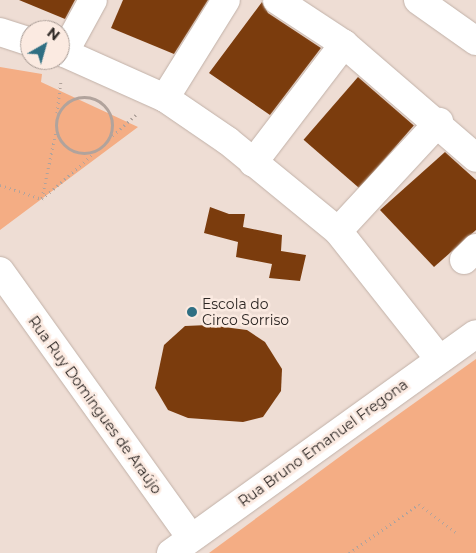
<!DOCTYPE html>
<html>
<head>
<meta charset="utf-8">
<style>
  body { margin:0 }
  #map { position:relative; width:476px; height:553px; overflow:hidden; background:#eeddd4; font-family:Montserrat,sans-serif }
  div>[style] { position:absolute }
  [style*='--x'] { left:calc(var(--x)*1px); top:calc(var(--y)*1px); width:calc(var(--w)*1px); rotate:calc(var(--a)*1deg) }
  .green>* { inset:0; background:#f4ad84 }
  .building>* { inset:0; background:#7b3c0d; transform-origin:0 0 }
  .path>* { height:3px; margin-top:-1.5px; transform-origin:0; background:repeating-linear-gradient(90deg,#b1a39c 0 1px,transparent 0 5px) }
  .path>.ring { margin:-1.5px; padding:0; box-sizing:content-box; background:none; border:3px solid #b1a39c; border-radius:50% }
  .roads { filter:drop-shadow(0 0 1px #c1b1a8) drop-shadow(0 0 1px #c1b1a8) }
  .minor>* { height:28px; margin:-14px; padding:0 14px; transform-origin:14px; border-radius:14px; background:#fff }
  .dots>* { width:14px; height:14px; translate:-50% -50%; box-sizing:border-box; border:2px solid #fbeae1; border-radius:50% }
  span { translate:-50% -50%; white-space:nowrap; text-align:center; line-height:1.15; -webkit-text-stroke:5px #fbeae1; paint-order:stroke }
  .poi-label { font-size:14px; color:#2d2724 }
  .left { translate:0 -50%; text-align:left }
  .street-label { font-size:14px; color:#2d2724 }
  .north { position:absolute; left:20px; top:20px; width:50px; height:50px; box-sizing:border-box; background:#fbeae1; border:1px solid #a99c95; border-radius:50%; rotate:38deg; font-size:14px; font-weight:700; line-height:20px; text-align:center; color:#2d2724 }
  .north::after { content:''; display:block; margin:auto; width:18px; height:22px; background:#2f6f83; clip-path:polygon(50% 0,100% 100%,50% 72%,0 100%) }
</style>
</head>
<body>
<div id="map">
  <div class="green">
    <i style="clip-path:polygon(0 67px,42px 74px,41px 82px,138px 127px,0 230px)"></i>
    <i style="clip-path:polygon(476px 359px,476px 553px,209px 553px,357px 444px)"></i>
  </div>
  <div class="building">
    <i style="clip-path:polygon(19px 0,75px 0,65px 19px)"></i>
    <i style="clip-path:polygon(123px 0,208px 0,174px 54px,111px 28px)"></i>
    <i style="clip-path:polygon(262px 2px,268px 13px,321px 48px,270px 115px,209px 73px)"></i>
    <i style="left:358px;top:77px;width:74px;height:83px;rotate:41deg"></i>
    <i style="clip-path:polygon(445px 152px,476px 180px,476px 230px,434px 267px,380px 210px)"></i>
    <i style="clip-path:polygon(210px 207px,229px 214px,245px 214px,243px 227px,282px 235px,281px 251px,306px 255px,300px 281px,269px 278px,272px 264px,236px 257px,238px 242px,204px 233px)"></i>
    <i style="clip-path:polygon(208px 325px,247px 330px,265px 342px,282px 369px,281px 391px,263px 417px,243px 422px,188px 418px,168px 410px,155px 388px,164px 345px,185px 326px)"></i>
  </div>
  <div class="path">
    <i class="ring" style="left:56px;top:97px;width:53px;height:53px"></i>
    <i style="--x:57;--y:113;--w:34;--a:-83"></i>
    <i style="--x:109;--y:139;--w:39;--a:-42"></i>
    <i style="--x:0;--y:185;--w:44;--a:18.4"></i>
    <i style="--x:42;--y:199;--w:69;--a:-41.5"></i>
    <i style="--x:42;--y:198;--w:68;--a:-78.2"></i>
    <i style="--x:349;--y:553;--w:85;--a:-35"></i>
    <i style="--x:419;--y:504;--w:48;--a:37.3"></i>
  </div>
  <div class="roads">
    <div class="minor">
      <i style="--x:277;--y:0;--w:80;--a:33.3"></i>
      <i style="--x:344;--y:44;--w:174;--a:40.8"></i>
      <i style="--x:418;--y:0;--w:71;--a:35.3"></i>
      <i style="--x:0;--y:32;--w:32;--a:18"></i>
      <i style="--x:60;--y:51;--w:115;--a:24.1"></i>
      <i style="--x:165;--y:98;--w:76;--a:34.3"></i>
      <i style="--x:228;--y:141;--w:142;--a:39.3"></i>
      <i style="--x:338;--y:231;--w:163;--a:51.7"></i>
      <i style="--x:64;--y:53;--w:60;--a:-61.3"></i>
      <i style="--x:165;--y:98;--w:115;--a:-58.1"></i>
      <i style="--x:253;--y:163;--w:150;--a:-52.6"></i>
      <i style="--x:338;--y:231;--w:149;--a:-47.2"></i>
      <i style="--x:464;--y:260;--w:17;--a:-45"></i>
      <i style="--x:0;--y:271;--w:328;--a:54.4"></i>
      <i style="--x:171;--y:553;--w:375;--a:-35.7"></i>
    </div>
  </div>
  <div class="dots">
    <i style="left:192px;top:312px;background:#2f6f83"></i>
  </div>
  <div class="poi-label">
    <span class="left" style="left:202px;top:312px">Escola do<br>Circo Sorriso</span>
  </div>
  <div class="street-label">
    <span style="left:95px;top:405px;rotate:54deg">Rua Ruy Domingues de Araújo</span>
    <span style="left:323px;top:443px;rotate:-36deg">Rua Bruno Emanuel Fregona</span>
  </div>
  <div class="north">N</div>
</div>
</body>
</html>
